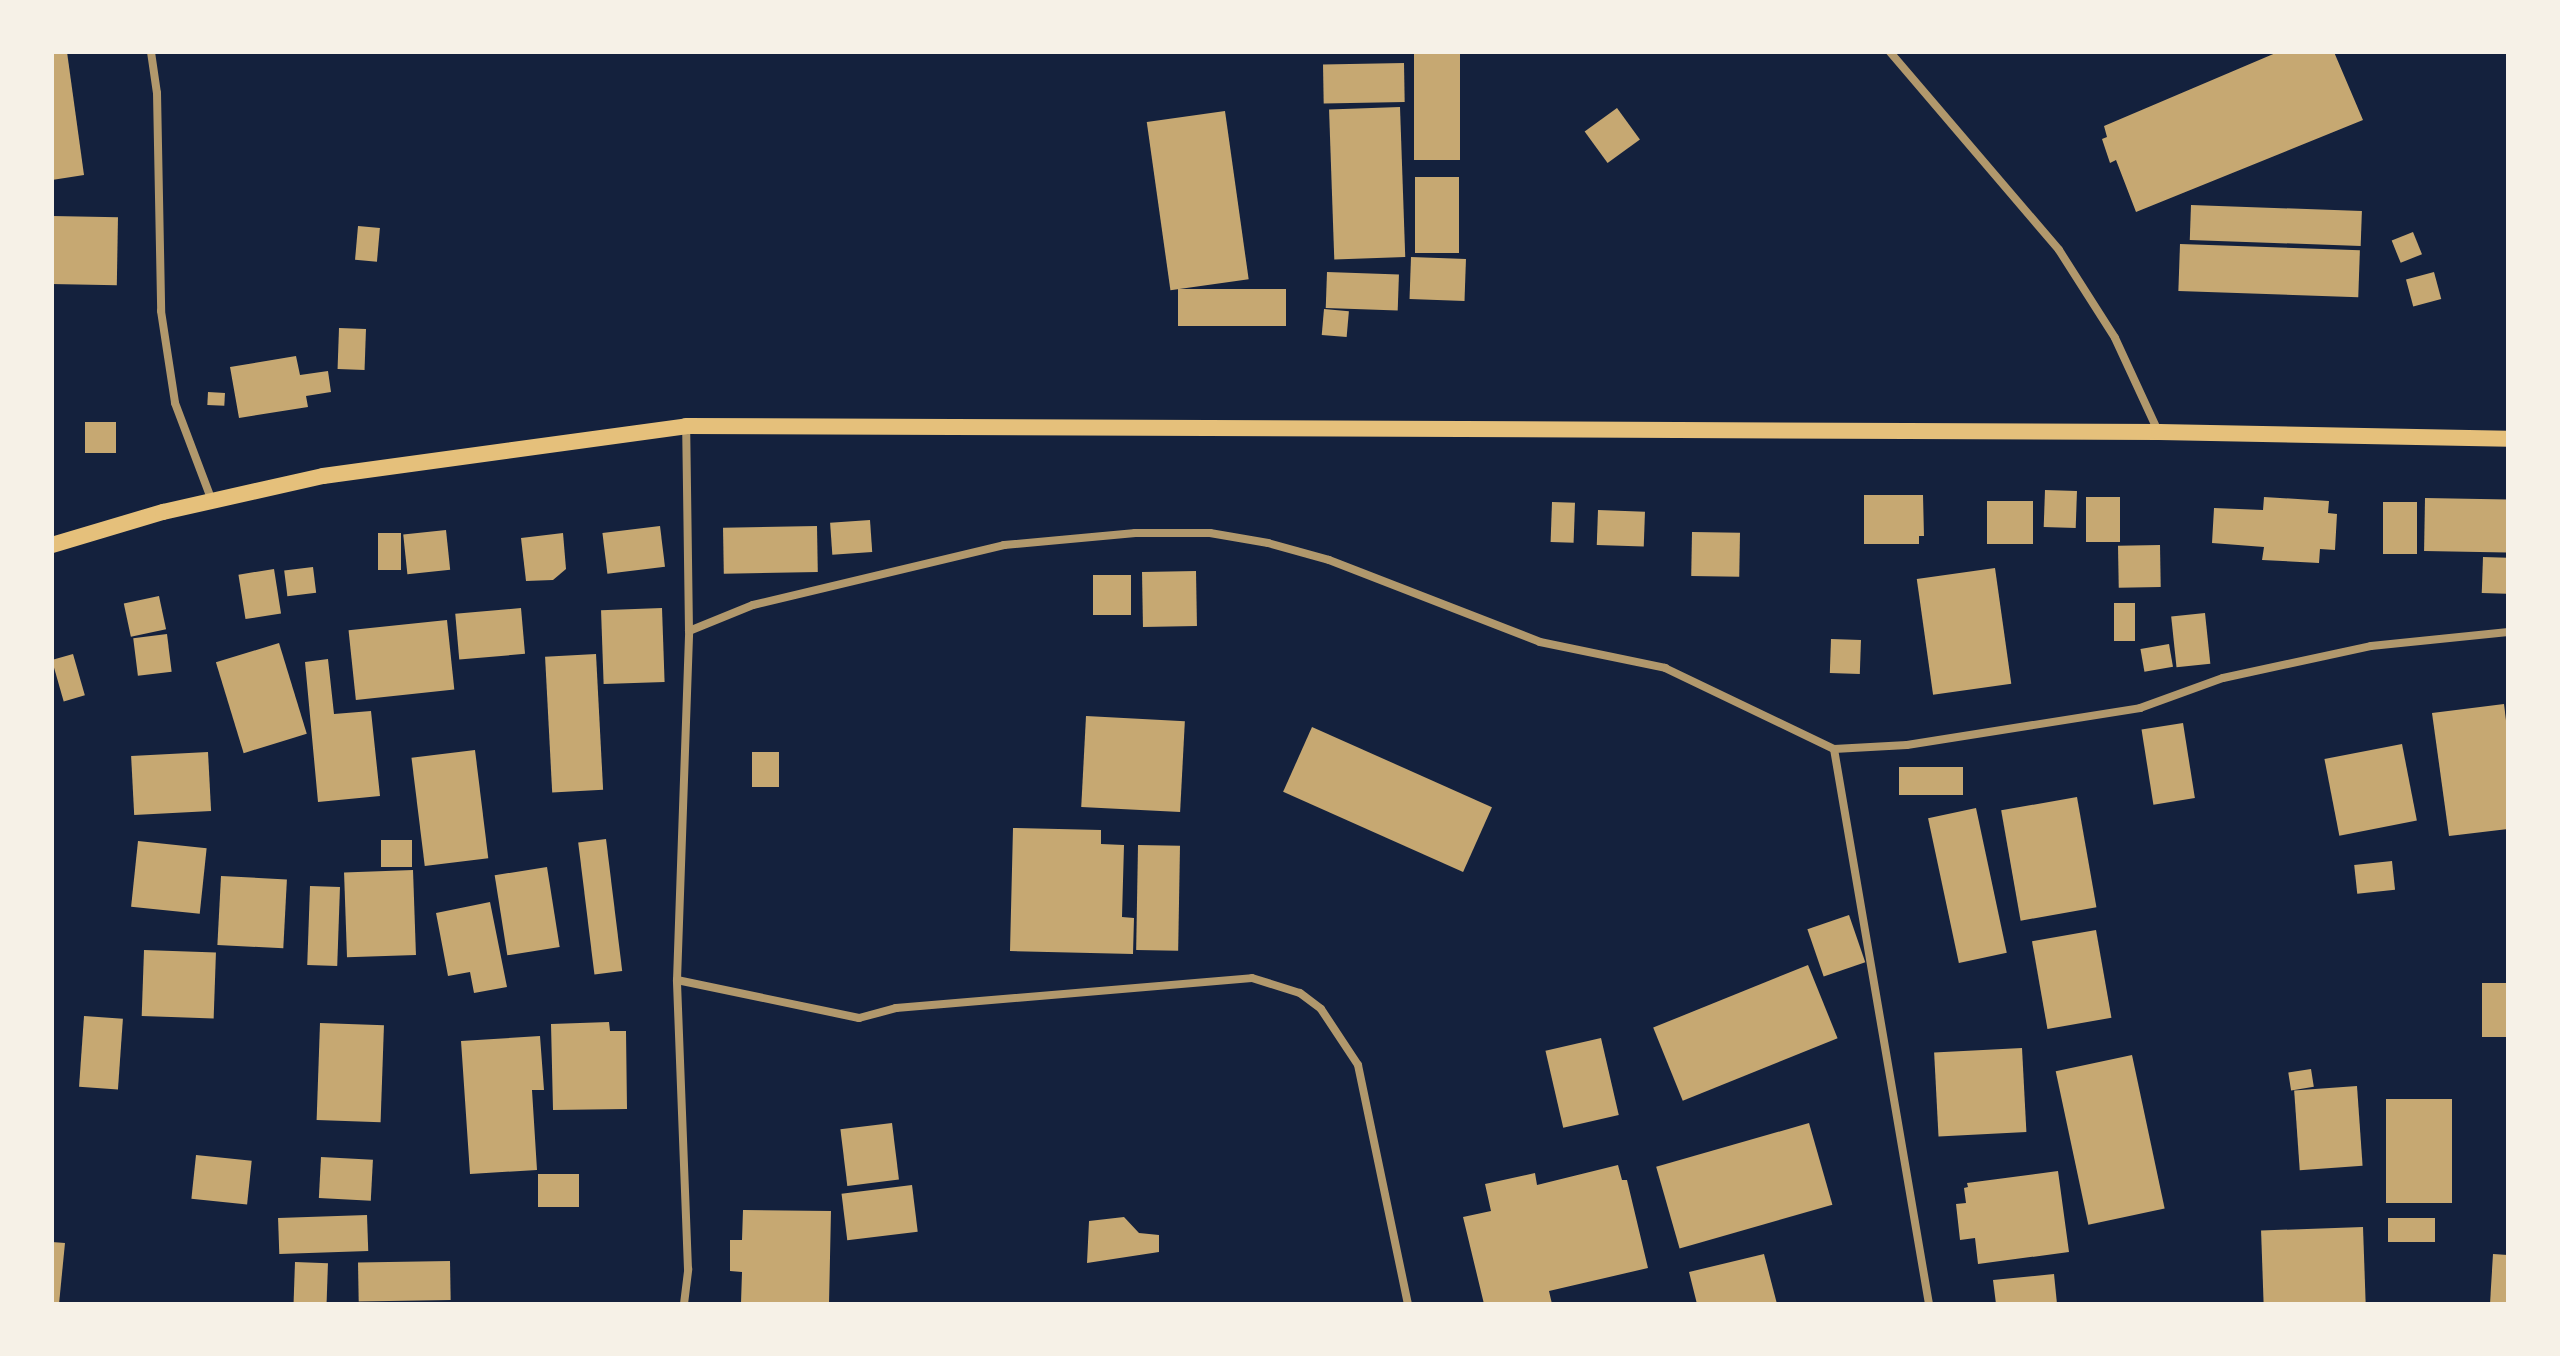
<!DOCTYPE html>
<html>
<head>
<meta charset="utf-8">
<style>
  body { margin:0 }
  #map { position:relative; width:2560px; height:1356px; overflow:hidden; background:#14213d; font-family:"PT Sans Narrow",sans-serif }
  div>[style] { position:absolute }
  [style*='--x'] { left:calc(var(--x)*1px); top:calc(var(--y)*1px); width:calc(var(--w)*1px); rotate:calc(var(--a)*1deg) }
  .building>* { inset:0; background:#c6a872; transform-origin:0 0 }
  .minor>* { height:8px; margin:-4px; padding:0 4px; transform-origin:4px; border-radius:4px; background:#b1986c }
  .secondary>* { height:16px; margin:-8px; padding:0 8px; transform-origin:8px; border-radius:8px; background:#e5c07b }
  span { translate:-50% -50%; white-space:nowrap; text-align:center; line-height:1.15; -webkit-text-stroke:6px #f6f1e7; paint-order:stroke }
  .frame { position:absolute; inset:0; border:54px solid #f6f1e7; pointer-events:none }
</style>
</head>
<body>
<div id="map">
  <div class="building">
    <i style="clip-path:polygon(52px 52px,67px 52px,84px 175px,52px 180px)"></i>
    <i style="left:1414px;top:52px;width:46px;height:108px"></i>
    <i style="clip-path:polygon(2278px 52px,2334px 52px,2363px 120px,2136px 212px,2116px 160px,2110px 163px,2102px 139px,2107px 137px,2104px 126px)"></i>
    <i style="left:1404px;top:63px;width:39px;height:81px;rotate:89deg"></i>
    <i style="left:1400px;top:107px;width:150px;height:71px;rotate:88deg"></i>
    <i style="left:1617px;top:108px;width:39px;height:40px;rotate:54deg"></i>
    <i style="left:1225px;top:111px;width:170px;height:79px;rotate:82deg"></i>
    <i style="left:1415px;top:177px;width:44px;height:76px"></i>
    <i style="left:2191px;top:205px;width:171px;height:35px;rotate:2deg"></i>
    <i style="left:52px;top:216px;width:66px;height:68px;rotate:1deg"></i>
    <i style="left:358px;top:226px;width:22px;height:34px;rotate:5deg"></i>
    <i style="left:2413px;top:232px;width:24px;height:23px;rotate:68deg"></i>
    <i style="left:2180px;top:244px;width:180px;height:47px;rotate:2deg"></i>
    <i style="left:1411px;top:257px;width:55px;height:42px;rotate:2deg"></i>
    <i style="left:1327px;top:272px;width:72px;height:36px;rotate:2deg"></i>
    <i style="left:2434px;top:272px;width:28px;height:29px;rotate:75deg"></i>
    <i style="left:1286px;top:289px;width:37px;height:108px;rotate:90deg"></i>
    <i style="left:1324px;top:309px;width:25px;height:26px;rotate:5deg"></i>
    <i style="left:339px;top:328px;width:27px;height:41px;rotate:2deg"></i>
    <i style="clip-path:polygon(296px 356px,300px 375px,328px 371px,331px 392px,306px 396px,308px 407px,239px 418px,230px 367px)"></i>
    <i style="left:208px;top:392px;width:17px;height:13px;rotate:3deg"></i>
    <i style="left:85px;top:422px;width:31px;height:31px"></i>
    <i style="left:2045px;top:490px;width:32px;height:37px;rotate:2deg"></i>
    <i style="clip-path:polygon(1864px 495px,1923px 495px,1924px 536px,1919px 536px,1919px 544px,1864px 544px)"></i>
    <i style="left:2086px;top:497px;width:34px;height:45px"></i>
    <i style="clip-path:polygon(2264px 497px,2329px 501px,2328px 513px,2337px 514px,2335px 550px,2320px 549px,2319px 563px,2262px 560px,2264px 547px,2212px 543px,2214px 508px,2263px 510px)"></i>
    <i style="left:2425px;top:498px;width:83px;height:53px;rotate:1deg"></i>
    <i style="left:2033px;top:501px;width:43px;height:46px;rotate:90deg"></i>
    <i style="left:1552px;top:502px;width:23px;height:40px;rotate:2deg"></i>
    <i style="left:2383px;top:502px;width:34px;height:52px"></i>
    <i style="left:1598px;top:510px;width:47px;height:35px;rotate:2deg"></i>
    <i style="left:870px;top:520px;width:32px;height:40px;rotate:86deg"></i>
    <i style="left:660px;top:526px;width:41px;height:58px;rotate:83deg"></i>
    <i style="left:817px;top:526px;width:46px;height:94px;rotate:89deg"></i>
    <i style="left:446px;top:530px;width:40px;height:43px;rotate:84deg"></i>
    <i style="left:1692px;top:532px;width:48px;height:44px;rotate:1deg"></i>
    <i style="left:401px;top:533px;width:37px;height:23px;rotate:90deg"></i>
    <i style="clip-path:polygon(563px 533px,566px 569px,553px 580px,526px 581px,521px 538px)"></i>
    <i style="left:2160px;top:545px;width:42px;height:42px;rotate:89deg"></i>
    <i style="left:2483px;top:557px;width:25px;height:36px;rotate:2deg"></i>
    <i style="left:313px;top:567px;width:26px;height:29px;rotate:83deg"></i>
    <i style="left:1995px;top:568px;width:117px;height:79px;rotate:82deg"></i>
    <i style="left:274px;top:569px;width:45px;height:36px;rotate:81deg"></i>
    <i style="left:1196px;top:571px;width:55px;height:54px;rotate:89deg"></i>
    <i style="left:1093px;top:575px;width:38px;height:40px"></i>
    <i style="left:159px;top:596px;width:34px;height:36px;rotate:78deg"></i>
    <i style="left:2114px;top:603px;width:21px;height:38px"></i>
    <i style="left:521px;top:608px;width:46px;height:66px;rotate:85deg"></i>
    <i style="left:662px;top:608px;width:74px;height:61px;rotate:88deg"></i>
    <i style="left:2205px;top:613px;width:51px;height:34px;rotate:84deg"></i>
    <i style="left:447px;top:620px;width:70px;height:99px;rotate:84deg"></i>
    <i style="left:167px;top:634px;width:38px;height:34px;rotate:83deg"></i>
    <i style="left:1831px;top:639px;width:30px;height:34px;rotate:2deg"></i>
    <i style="left:279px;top:643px;width:95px;height:66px;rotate:73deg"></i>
    <i style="left:2169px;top:644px;width:23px;height:29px;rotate:80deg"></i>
    <i style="left:73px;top:654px;width:43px;height:22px;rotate:74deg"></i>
    <i style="left:596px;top:654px;width:136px;height:51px;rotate:87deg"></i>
    <i style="clip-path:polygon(328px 659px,334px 714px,371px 711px,380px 796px,318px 802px,305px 662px)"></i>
    <i style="clip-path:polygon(2504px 704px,2508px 737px,2508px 829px,2449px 836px,2432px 713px)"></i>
    <i style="left:1086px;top:716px;width:99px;height:91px;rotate:3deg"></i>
    <i style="left:2183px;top:723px;width:76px;height:42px;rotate:81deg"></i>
    <i style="left:1312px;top:727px;width:197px;height:71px;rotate:24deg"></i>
    <i style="left:2402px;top:744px;width:78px;height:79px;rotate:79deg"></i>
    <i style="left:475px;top:750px;width:109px;height:64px;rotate:83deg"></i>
    <i style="left:208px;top:752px;width:59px;height:77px;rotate:87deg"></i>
    <i style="left:752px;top:752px;width:27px;height:35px"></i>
    <i style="left:1963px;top:767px;width:28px;height:64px;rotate:90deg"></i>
    <i style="left:2077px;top:797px;width:112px;height:77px;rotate:80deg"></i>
    <i style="left:1976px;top:808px;width:148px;height:49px;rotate:78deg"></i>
    <i style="clip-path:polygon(1013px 828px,1101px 830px,1101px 844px,1124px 845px,1122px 917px,1134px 918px,1133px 954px,1010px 951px)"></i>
    <i style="left:606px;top:839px;width:133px;height:28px;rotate:83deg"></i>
    <i style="left:412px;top:840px;width:27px;height:31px;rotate:90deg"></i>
    <i style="left:138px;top:841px;width:69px;height:66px;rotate:6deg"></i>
    <i style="left:1138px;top:845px;width:42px;height:105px;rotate:1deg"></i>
    <i style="left:2392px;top:861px;width:29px;height:38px;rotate:84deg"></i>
    <i style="left:547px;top:867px;width:81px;height:53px;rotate:81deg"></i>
    <i style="left:413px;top:870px;width:85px;height:69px;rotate:88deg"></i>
    <i style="left:221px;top:876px;width:66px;height:69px;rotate:3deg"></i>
    <i style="left:310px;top:886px;width:30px;height:79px;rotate:2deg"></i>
    <i style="clip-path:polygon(490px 902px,507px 987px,474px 993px,470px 972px,448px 976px,436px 913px)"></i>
    <i style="left:1849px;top:915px;width:50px;height:44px;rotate:71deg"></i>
    <i style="left:2096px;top:930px;width:89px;height:65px;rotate:80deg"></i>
    <i style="left:144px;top:950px;width:72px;height:66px;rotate:2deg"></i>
    <i style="left:1808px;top:965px;width:79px;height:167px;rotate:68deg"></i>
    <i style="left:2482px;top:983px;width:26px;height:54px"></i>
    <i style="left:84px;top:1016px;width:39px;height:71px;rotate:4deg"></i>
    <i style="clip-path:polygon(609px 1022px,610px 1031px,626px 1031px,627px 1109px,553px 1110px,551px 1024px)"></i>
    <i style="left:320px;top:1023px;width:64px;height:97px;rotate:2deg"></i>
    <i style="clip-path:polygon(540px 1036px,544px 1090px,532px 1090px,537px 1170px,470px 1174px,461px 1041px)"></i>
    <i style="left:1601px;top:1038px;width:79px;height:57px;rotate:77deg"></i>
    <i style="left:2022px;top:1048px;width:84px;height:88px;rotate:87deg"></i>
    <i style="left:2132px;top:1055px;width:157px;height:78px;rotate:78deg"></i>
    <i style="left:2311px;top:1069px;width:18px;height:23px;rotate:81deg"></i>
    <i style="left:2357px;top:1086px;width:80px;height:63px;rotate:86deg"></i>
    <i style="left:2452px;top:1099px;width:104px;height:66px;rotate:90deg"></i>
    <i style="left:892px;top:1123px;width:57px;height:52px;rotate:83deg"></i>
    <i style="left:1809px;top:1123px;width:85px;height:159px;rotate:74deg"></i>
    <i style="left:196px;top:1155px;width:56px;height:44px;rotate:6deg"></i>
    <i style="left:321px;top:1157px;width:52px;height:41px;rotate:3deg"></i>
    <i style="clip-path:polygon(1618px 1165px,1622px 1180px,1627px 1180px,1648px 1268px,1549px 1291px,1552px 1304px,1484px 1304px,1463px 1217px,1491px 1211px,1485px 1184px,1535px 1173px,1537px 1185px)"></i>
    <i style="clip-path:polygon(2058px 1171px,2069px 1252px,1978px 1264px,1975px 1238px,1960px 1240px,1956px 1204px,1966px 1203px,1964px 1188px,1968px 1187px,1967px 1183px)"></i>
    <i style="left:579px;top:1174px;width:33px;height:41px;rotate:90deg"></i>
    <i style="left:912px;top:1185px;width:47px;height:71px;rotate:83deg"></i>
    <i style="clip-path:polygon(743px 1210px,831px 1211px,829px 1304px,741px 1303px,742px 1272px,730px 1271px,730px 1240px,742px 1240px)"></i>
    <i style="left:367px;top:1215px;width:36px;height:89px;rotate:88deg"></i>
    <i style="clip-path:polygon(1124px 1217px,1139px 1233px,1159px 1235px,1159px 1252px,1087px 1263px,1089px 1221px)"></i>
    <i style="left:2388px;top:1218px;width:47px;height:24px"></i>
    <i style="left:2363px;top:1227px;width:76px;height:102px;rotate:88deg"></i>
    <i style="clip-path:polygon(52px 1242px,65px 1243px,59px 1304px,52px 1304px)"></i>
    <i style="clip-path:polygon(1764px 1254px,1777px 1304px,1697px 1304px,1689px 1272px)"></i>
    <i style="clip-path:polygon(2493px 1254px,2508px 1255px,2508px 1304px,2490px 1304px)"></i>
    <i style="left:450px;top:1261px;width:39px;height:92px;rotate:89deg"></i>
    <i style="left:295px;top:1262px;width:33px;height:42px;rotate:2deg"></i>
    <i style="clip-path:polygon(2054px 1274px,2057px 1304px,1996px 1304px,1993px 1280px)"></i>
  </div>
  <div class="minor">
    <i style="--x:151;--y:52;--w:41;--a:81.7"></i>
    <i style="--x:157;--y:93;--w:218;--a:88.9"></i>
    <i style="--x:161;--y:311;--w:93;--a:81.3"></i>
    <i style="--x:175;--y:403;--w:105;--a:69.3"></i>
    <i style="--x:1890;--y:52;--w:260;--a:49.5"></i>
    <i style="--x:2059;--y:250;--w:104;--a:57.5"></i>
    <i style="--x:2115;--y:338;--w:102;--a:65.2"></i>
    <i style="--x:689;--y:631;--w:69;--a:-22.1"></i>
    <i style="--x:753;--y:605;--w:258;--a:-13.4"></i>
    <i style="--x:1004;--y:545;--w:132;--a:-5.2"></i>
    <i style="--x:1135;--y:533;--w:75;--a:0"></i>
    <i style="--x:1210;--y:533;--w:59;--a:9.8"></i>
    <i style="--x:1268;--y:543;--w:63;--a:15.6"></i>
    <i style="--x:1329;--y:560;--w:226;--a:21.2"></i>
    <i style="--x:1540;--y:642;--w:128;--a:11.7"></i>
    <i style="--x:1665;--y:668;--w:187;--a:25.6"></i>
    <i style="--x:1834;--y:749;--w:73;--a:-3.1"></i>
    <i style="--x:1907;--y:745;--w:236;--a:-9"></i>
    <i style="--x:2140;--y:708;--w:88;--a:-19.9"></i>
    <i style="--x:2223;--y:678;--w:151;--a:-12.2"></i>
    <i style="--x:2371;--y:646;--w:138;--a:-5.8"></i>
    <i style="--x:1834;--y:749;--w:563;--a:80.29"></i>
    <i style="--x:677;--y:980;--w:186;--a:11.8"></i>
    <i style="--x:859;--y:1018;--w:38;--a:-15"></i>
    <i style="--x:896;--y:1008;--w:357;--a:-4.8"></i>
    <i style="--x:1252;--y:978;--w:50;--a:17.4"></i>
    <i style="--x:1300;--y:993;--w:26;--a:37"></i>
    <i style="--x:1321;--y:1009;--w:67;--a:56.5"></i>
    <i style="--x:1358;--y:1065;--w:244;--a:78.2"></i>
    <i style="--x:684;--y:1304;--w:35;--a:-83"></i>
    <i style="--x:688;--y:1269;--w:289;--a:-92.2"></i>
    <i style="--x:677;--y:980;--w:349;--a:-88"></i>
    <i style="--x:689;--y:631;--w:205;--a:-90.8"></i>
  </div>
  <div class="secondary">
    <i style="--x:52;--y:545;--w:116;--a:-16.6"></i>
    <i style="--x:163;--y:512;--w:164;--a:-12.7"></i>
    <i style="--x:323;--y:476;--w:366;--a:-7.8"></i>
    <i style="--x:686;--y:426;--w:1473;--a:0.23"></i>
    <i style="--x:2159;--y:432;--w:349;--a:1.1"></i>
  </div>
  <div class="frame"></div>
</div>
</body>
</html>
